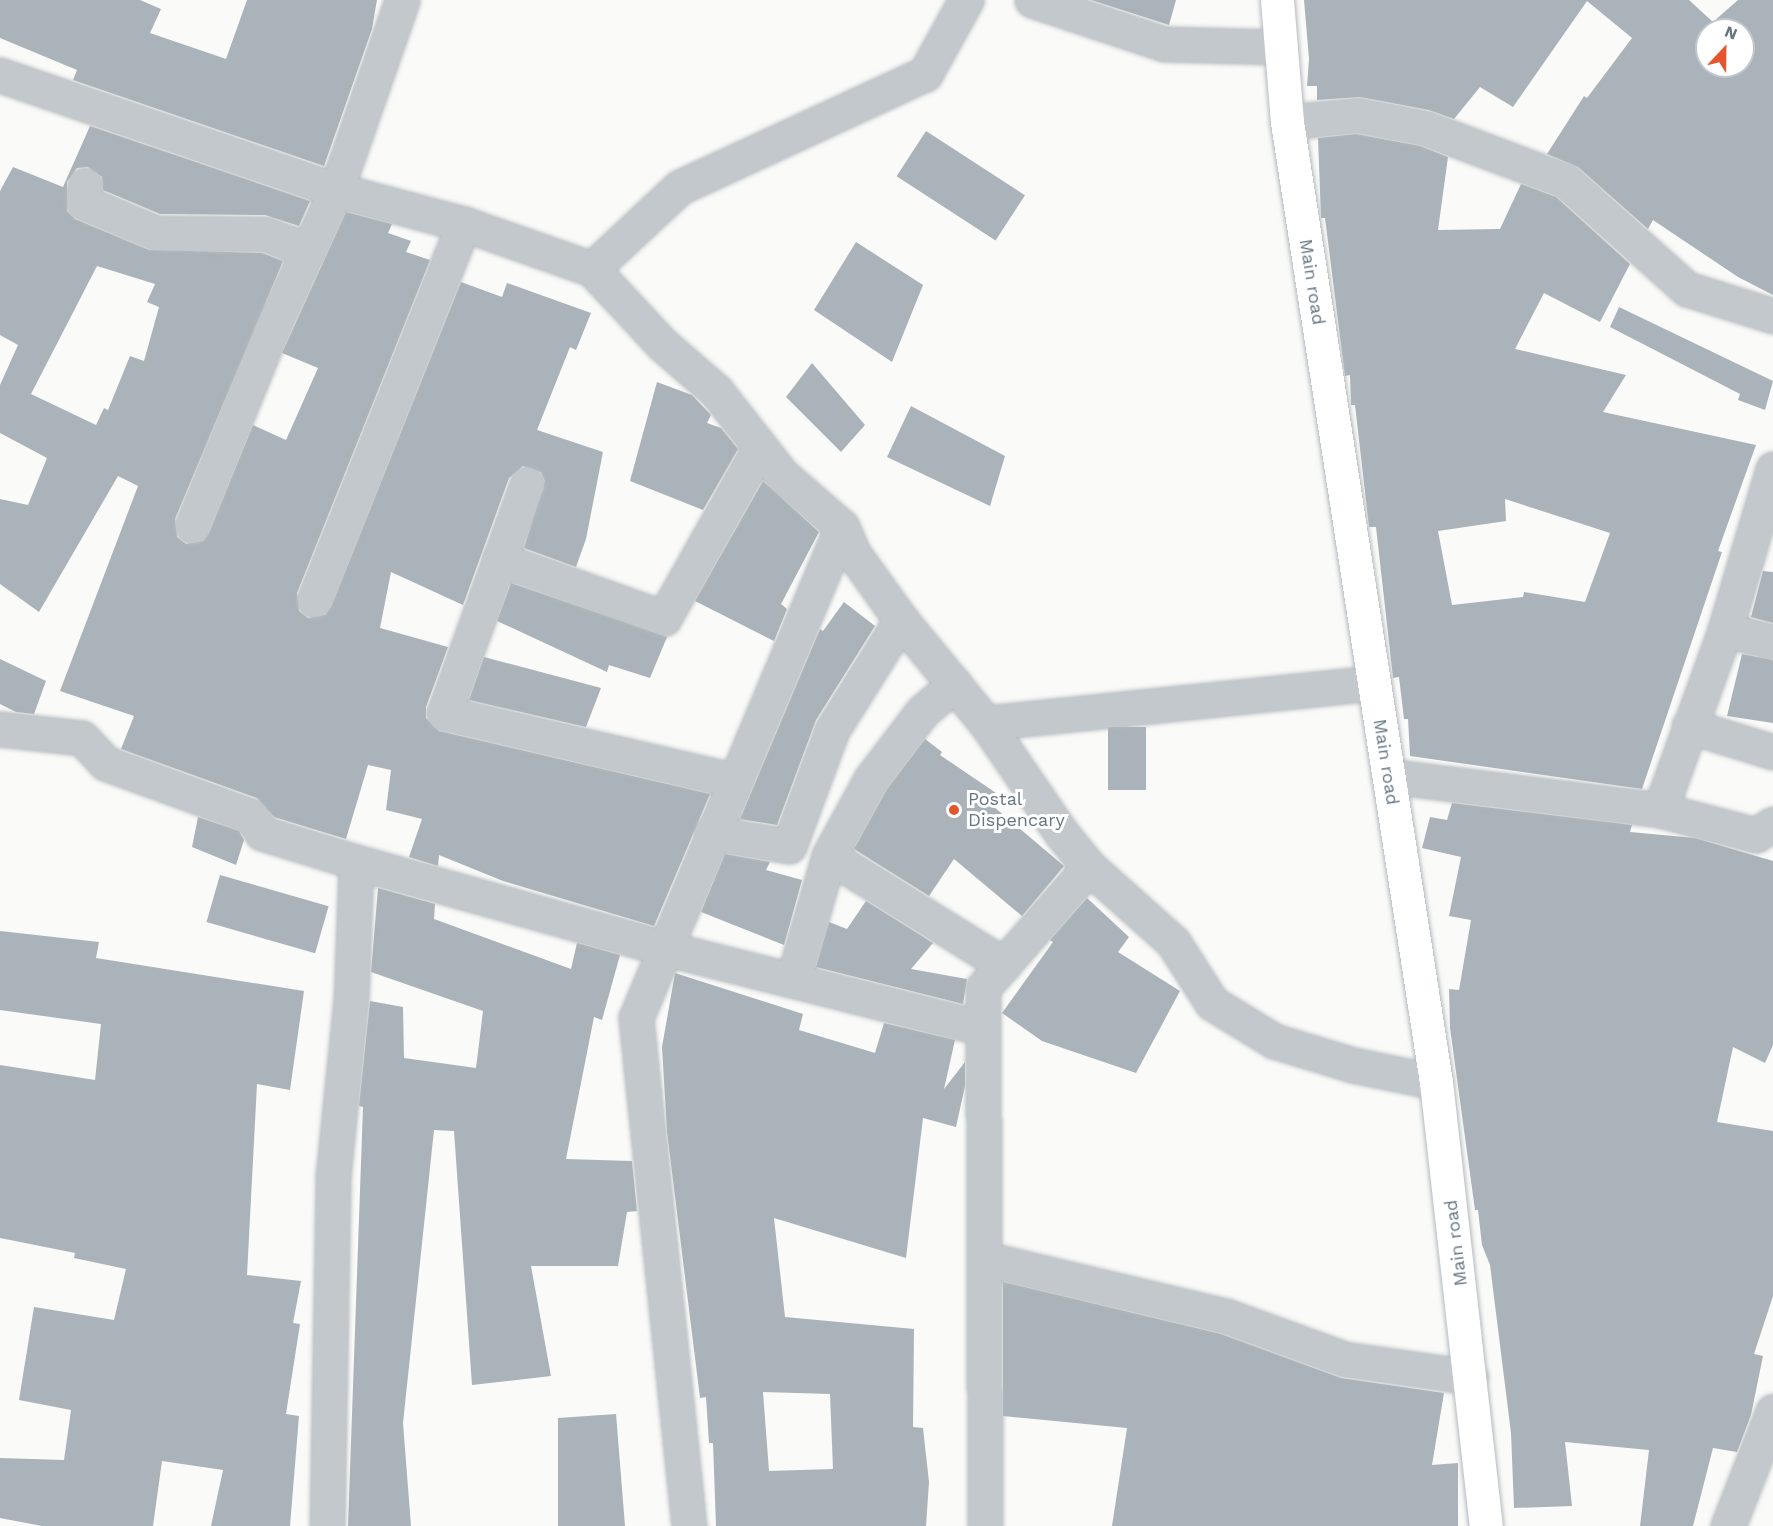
<!DOCTYPE html>
<html>
<head>
<meta charset="utf-8">
<style>
  body { margin:0 }
  #map { position:relative; width:1773px; height:1526px; overflow:hidden; background:#fafaf8; font-family:"Work Sans",sans-serif }
  div>[style] { position:absolute }
  [style*='--x'] { left:calc(var(--x)*1px); top:calc(var(--y)*1px); width:calc(var(--w)*1px); rotate:calc(var(--a)*1deg) }
  .building>* { inset:0; background:#aab3b9; transform-origin:0 0 }
  .roads { filter:drop-shadow(0 0 2px #b3babf) drop-shadow(0 0 2px #b3babf) }
  .street>* { height:33px; margin:-16.5px; padding:0 16.5px; transform-origin:16.5px; border-radius:16.5px; background:#c3c8cc }
  .secondary>* { height:33px; margin:-16.5px; padding:0 16.5px; transform-origin:16.5px; border-radius:16.5px; background:#fff }
  .dots>* { width:16px; height:16px; translate:-50% -50%; box-sizing:border-box; border:3px solid #fff; border-radius:50% }
  span { translate:-50% -50%; white-space:nowrap; text-align:center; line-height:1.15; -webkit-text-stroke:6px #fff; paint-order:stroke }
  .street-label { font-size:18px; color:#657683 }
  .poi-label { font-size:18px; color:#657683 }
  .left { translate:0 -50%; text-align:left }
  .north { position:absolute; left:1695px; top:18px; width:60px; height:60px; box-sizing:border-box; background:#fff; border:2px solid #c1c8cd; border-radius:50%; rotate:22deg; font-size:16px; font-weight:700; line-height:24px; text-align:center; color:#657683 }
  .north::after { content:''; display:block; margin:auto; width:21px; height:27px; background:#e4572e; clip-path:polygon(50% 0,100% 100%,50% 72%,0 100%) }
</style>
</head>
<body>
<div id="map">
  <div class="building">
    <i style="clip-path:polygon(0 0,140px 0,161px 9px,150px 33px,226px 59px,247px 0,377px 0,372px 29px,324px 166px,73px 80px,77px 70px,0 38px)"></i>
    <i style="clip-path:polygon(1091px 0,1176px 0,1169px 25px)"></i>
    <i style="clip-path:polygon(evenodd,1304px 0,1689px 0,1713px 22px,1738px 0,1773px 0,1773px 295px,1738px 277px,1653px 220px,1648px 229px,1578px 167px,1547px 154px,1584px 96px,1587px 98px,1632px 38px,1587px 1px,1513px 107px,1480px 87px,1454px 119px,1429px 110px,1360px 97px,1317px 100px,1317px 86px,1307px 86px,1309px 59px,1304px 0,1707px 30px,1743px 30px,1743px 66px,1707px 66px,1707px 30px)"></i>
    <i style="clip-path:polygon(evenodd,90px 126px,310px 201px,299px 226px,265px 215px,160px 214px,103px 190px,102px 177px,88px 167px,77px 168px,67px 182px,67px 211px,75px 219px,149px 250px,262px 253px,283px 261px,175px 519px,177px 537px,186px 544px,203px 541px,209px 533px,253px 425px,286px 440px,318px 368px,282px 353px,346px 212px,392px 224px,388px 233px,411px 241px,406px 252px,430px 260px,297px 593px,299px 611px,308px 618px,325px 615px,331px 607px,461px 282px,502px 297px,507px 283px,591px 313px,576px 350px,570px 347px,537px 430px,603px 452px,586px 539px,576px 567px,524px 548px,545px 481px,541px 472px,523px 466px,509px 478px,463px 605px,391px 572px,380px 628px,448px 647px,426px 707px,426px 718px,439px 731px,710px 794px,654px 926px,503px 881px,439px 855px,438px 866px,409px 857px,422px 819px,386px 810px,391px 770px,368px 765px,346px 839px,274px 817px,257px 798px,121px 749px,134px 716px,60px 691px,138px 486px,118px 476px,39px 612px,0 584px,0 499px,28px 505px,47px 458px,0 433px,0 385px,18px 345px,0 335px,0 191px,13px 167px,63px 187px,90px 126px,97px 266px,155px 284px,147px 302px,159px 307px,144px 361px,130px 356px,108px 410px,104px 408px,96px 425px,31px 394px,97px 266px)"></i>
    <i style="left:926px;top:131px;width:118px;height:54px;rotate:33deg"></i>
    <i style="clip-path:polygon(evenodd,1356px 134px,1420px 146px,1448px 157px,1438px 230px,1500px 229px,1521px 184px,1556px 197px,1630px 264px,1600px 322px,1544px 293px,1515px 349px,1626px 375px,1603px 412px,1756px 445px,1718px 551px,1722px 552px,1642px 789px,1410px 756px,1408px 719px,1404px 719px,1399px 677px,1393px 678px,1376px 527px,1369px 527px,1355px 405px,1351px 405px,1350px 375px,1345px 376px,1325px 218px,1321px 218px,1318px 138px,1356px 134px,1505px 499px,1610px 533px,1585px 602px,1524px 592px,1523px 597px,1452px 605px,1438px 531px,1506px 521px,1505px 499px)"></i>
    <i style="clip-path:polygon(856px 242px,923px 285px,892px 362px,814px 310px)"></i>
    <i style="clip-path:polygon(1619px 307px,1773px 381px,1765px 410px,1738px 400px,1740px 394px,1610px 327px)"></i>
    <i style="clip-path:polygon(812px 363px,865px 425px,841px 452px,786px 397px)"></i>
    <i style="clip-path:polygon(657px 382px,692px 395px,711px 415px,707px 423px,721px 428px,738px 449px,703px 510px,630px 481px)"></i>
    <i style="clip-path:polygon(911px 406px,1005px 456px,990px 506px,887px 457px)"></i>
    <i style="clip-path:polygon(763px 481px,819px 532px,781px 604px,787px 609px,774px 641px,695px 601px)"></i>
    <i style="clip-path:polygon(1763px 571px,1773px 572px,1773px 623px,1751px 617px)"></i>
    <i style="clip-path:polygon(511px 583px,667px 637px,650px 678px,609px 665px,607px 672px,497px 621px)"></i>
    <i style="clip-path:polygon(844px 602px,875px 626px,816px 720px,777px 825px,740px 819px,820px 629px,823px 631px)"></i>
    <i style="clip-path:polygon(1742px 654px,1773px 660px,1773px 723px,1727px 716px)"></i>
    <i style="clip-path:polygon(484px 657px,601px 688px,586px 727px,469px 700px)"></i>
    <i style="clip-path:polygon(0 659px,46px 681px,34px 714px,16px 712px,0 704px)"></i>
    <i style="left:1146px;top:727px;width:63px;height:38px;rotate:90deg"></i>
    <i style="clip-path:polygon(925px 739px,942px 752px,940px 755px,996px 793px,988px 802px,1064px 866px,1022px 916px,954px 859px,929px 896px,854px 849px,887px 789px)"></i>
    <i style="clip-path:polygon(1452px 803px,1632px 825px,1630px 832px,1695px 838px,1773px 861px,1773px 1045px,1765px 1063px,1733px 1047px,1717px 1122px,1773px 1131px,1773px 1296px,1754px 1354px,1763px 1356px,1751px 1415px,1737px 1452px,1713px 1448px,1693px 1526px,1640px 1526px,1649px 1450px,1565px 1442px,1572px 1506px,1514px 1508px,1511px 1433px,1490px 1265px,1482px 1245px,1478px 1210px,1475px 1210px,1450px 1028px,1449px 989px,1459px 990px,1471px 920px,1449px 916px,1461px 857px,1422px 848px,1430px 817px,1447px 820px)"></i>
    <i style="clip-path:polygon(198px 817px,239px 831px,244px 840px,236px 865px,192px 847px)"></i>
    <i style="clip-path:polygon(725px 854px,770px 862px,766px 870px,802px 880px,784px 945px,701px 912px)"></i>
    <i style="left:220px;top:875px;width:113px;height:49px;rotate:16deg"></i>
    <i style="clip-path:polygon(378px 888px,435px 904px,434px 919px,571px 969px,577px 943px,620px 955px,602px 1020px,594px 1017px,566px 1159px,632px 1161px,637px 1211px,627px 1212px,618px 1266px,531px 1266px,551px 1376px,472px 1385px,454px 1131px,434px 1130px,403px 1423px,411px 1526px,348px 1526px,363px 1107px,359px 1106px,370px 1001px,403px 1007px,404px 1058px,476px 1068px,483px 1011px,371px 972px)"></i>
    <i style="clip-path:polygon(1087px 898px,1129px 937px,1118px 952px,1180px 991px,1136px 1073px,1042px 1041px,1002px 1013px,1053px 942px,1050px 940px)"></i>
    <i style="clip-path:polygon(866px 901px,933px 943px,911px 969px,967px 979px,963px 1004px,816px 967px,829px 922px,847px 929px)"></i>
    <i style="clip-path:polygon(0 931px,99px 942px,96px 958px,304px 991px,290px 1090px,257px 1084px,247px 1275px,301px 1281px,293px 1323px,300px 1324px,286px 1414px,299px 1416px,290px 1526px,211px 1526px,223px 1470px,162px 1461px,153px 1526px,42px 1526px,0 1518px,0 1458px,64px 1460px,71px 1410px,19px 1400px,34px 1307px,114px 1320px,126px 1269px,74px 1258px,75px 1253px,0 1238px,0 1065px,95px 1080px,101px 1024px,0 1010px)"></i>
    <i style="clip-path:polygon(evenodd,675px 973px,803px 1014px,799px 1030px,875px 1053px,884px 1023px,955px 1040px,944px 1089px,965px 1062px,965px 1086px,956px 1127px,923px 1118px,906px 1258px,774px 1218px,785px 1317px,914px 1329px,913px 1427px,923px 1428px,929px 1482px,926px 1526px,716px 1526px,713px 1443px,709px 1443px,706px 1397px,700px 1398px,667px 1132px,662px 1047px,675px 973px,763px 1392px,830px 1394px,833px 1469px,769px 1471px,763px 1392px)"></i>
    <i style="clip-path:polygon(1003px 1282px,1221px 1334px,1341px 1378px,1444px 1393px,1432px 1465px,1458px 1463px,1458px 1526px,1112px 1526px,1127px 1428px,1003px 1416px)"></i>
    <i style="clip-path:polygon(616px 1414px,625px 1526px,558px 1526px,558px 1418px)"></i>
  </div>
  <div class="roads">
    <div class="street">
      <i style="--x:1032;--y:0;--w:139;--a:18.4"></i>
      <i style="--x:1164;--y:44;--w:117;--a:1.5"></i>
      <i style="--x:0;--y:75;--w:355;--a:18.9"></i>
      <i style="--x:336;--y:190;--w:132;--a:14.9"></i>
      <i style="--x:464;--y:224;--w:136;--a:19.4"></i>
      <i style="--x:592;--y:269;--w:103;--a:47"></i>
      <i style="--x:662;--y:344;--w:72;--a:41"></i>
      <i style="--x:716;--y:391;--w:107;--a:51.8"></i>
      <i style="--x:782;--y:475;--w:79;--a:40.9"></i>
      <i style="--x:842;--y:527;--w:28;--a:67"></i>
      <i style="--x:853;--y:553;--w:82;--a:54.4"></i>
      <i style="--x:901;--y:620;--w:134;--a:50.5"></i>
      <i style="--x:986;--y:723;--w:135;--a:55.6"></i>
      <i style="--x:1062;--y:834;--w:43;--a:50.7"></i>
      <i style="--x:1089;--y:867;--w:113;--a:41.8"></i>
      <i style="--x:1173;--y:942;--w:72;--a:57.4"></i>
      <i style="--x:1212;--y:1003;--w:73;--a:31.5"></i>
      <i style="--x:1274;--y:1041;--w:83;--a:16.9"></i>
      <i style="--x:1353;--y:1065;--w:85;--a:11.6"></i>
      <i style="--x:1287;--y:122;--w:70;--a:-5.7"></i>
      <i style="--x:1357;--y:115;--w:69;--a:10.8"></i>
      <i style="--x:1425;--y:128;--w:151;--a:20.6"></i>
      <i style="--x:1566;--y:181;--w:162;--a:41.8"></i>
      <i style="--x:1687;--y:289;--w:90;--a:17.4"></i>
      <i style="--x:85;--y:185;--w:17;--a:97"></i>
      <i style="--x:83;--y:202;--w:79;--a:23"></i>
      <i style="--x:156;--y:233;--w:109;--a:0.5"></i>
      <i style="--x:265;--y:234;--w:46;--a:20.4"></i>
      <i style="--x:592;--y:269;--w:120;--a:-43"></i>
      <i style="--x:680;--y:187;--w:270;--a:-24.8"></i>
      <i style="--x:925;--y:74;--w:85;--a:-61"></i>
      <i style="--x:527;--y:484;--w:244;--a:109.9"></i>
      <i style="--x:444;--y:713;--w:297;--a:13.1"></i>
      <i style="--x:192;--y:526;--w:210;--a:-67.9"></i>
      <i style="--x:271;--y:331;--w:155;--a:-65.3"></i>
      <i style="--x:336;--y:190;--w:201;--a:-70.8"></i>
      <i style="--x:499;--y:559;--w:175;--a:19.7"></i>
      <i style="--x:664;--y:618;--w:196;--a:-60.7"></i>
      <i style="--x:314;--y:600;--w:405;--a:-68.3"></i>
      <i style="--x:1725;--y:630;--w:49;--a:14"></i>
      <i style="--x:986;--y:723;--w:390;--a:-5.9"></i>
      <i style="--x:1689;--y:726;--w:88;--a:17.2"></i>
      <i style="--x:0;--y:729;--w:82;--a:6.3"></i>
      <i style="--x:82;--y:738;--w:34;--a:47"></i>
      <i style="--x:105;--y:763;--w:155;--a:20"></i>
      <i style="--x:251;--y:816;--w:20;--a:57"></i>
      <i style="--x:262;--y:833;--w:98;--a:17.1"></i>
      <i style="--x:1388;--y:776;--w:274;--a:7.1"></i>
      <i style="--x:1660;--y:810;--w:99;--a:14.6"></i>
      <i style="--x:1756;--y:835;--w:20;--a:-33"></i>
      <i style="--x:1660;--y:810;--w:191;--a:-70.1"></i>
      <i style="--x:1725;--y:630;--w:168;--a:-73.4"></i>
      <i style="--x:711;--y:833;--w:79;--a:9.5"></i>
      <i style="--x:789;--y:846;--w:124;--a:-69.7"></i>
      <i style="--x:832;--y:730;--w:130;--a:-57.9"></i>
      <i style="--x:829;--y:856;--w:206;--a:31.9"></i>
      <i style="--x:793;--y:980;--w:129;--a:-73.8"></i>
      <i style="--x:829;--y:856;--w:88;--a:-61.4"></i>
      <i style="--x:871;--y:779;--w:84;--a:-52.7"></i>
      <i style="--x:922;--y:712;--w:43;--a:-40.3"></i>
      <i style="--x:986;--y:1259;--w:247;--a:13.4"></i>
      <i style="--x:1226;--y:1316;--w:126;--a:20"></i>
      <i style="--x:1344;--y:1359;--w:128;--a:8.1"></i>
      <i style="--x:327;--y:1526;--w:349;--a:-89"></i>
      <i style="--x:333;--y:1177;--w:177;--a:-84.2"></i>
      <i style="--x:351;--y:1001;--w:139;--a:-87.9"></i>
      <i style="--x:356;--y:862;--w:320;--a:15.6"></i>
      <i style="--x:664;--y:948;--w:329;--a:14.1"></i>
      <i style="--x:689;--y:1526;--w:511;--a:-95.96"></i>
      <i style="--x:636;--y:1018;--w:532;--a:-67.24"></i>
      <i style="--x:985;--y:1526;--w:538;--a:-90.21"></i>
      <i style="--x:983;--y:988;--w:161;--a:-48.8"></i>
      <i style="--x:1728;--y:1526;--w:123;--a:-68.6"></i>
    </div>
    <div class="secondary">
      <i style="--x:1277;--y:0;--w:122;--a:85.3"></i>
      <i style="--x:1287;--y:122;--w:971;--a:81.18"></i>
      <i style="--x:1436;--y:1082;--w:447;--a:83.6"></i>
    </div>
  </div>
  <div class="dots">
    <i style="left:954px;top:810px;background:#e4572e"></i>
  </div>
  <div class="street-label">
    <span style="left:1312px;top:282px;rotate:81deg">Main road</span>
    <span style="left:1386px;top:762px;rotate:81deg">Main road</span>
    <span style="left:1456px;top:1243px;rotate:-97deg">Main road</span>
  </div>
  <div class="poi-label">
    <span class="left" style="left:968px;top:810px">Postal<br>Dispencary</span>
  </div>
  <div class="north">N</div>
</div>
</body>
</html>
